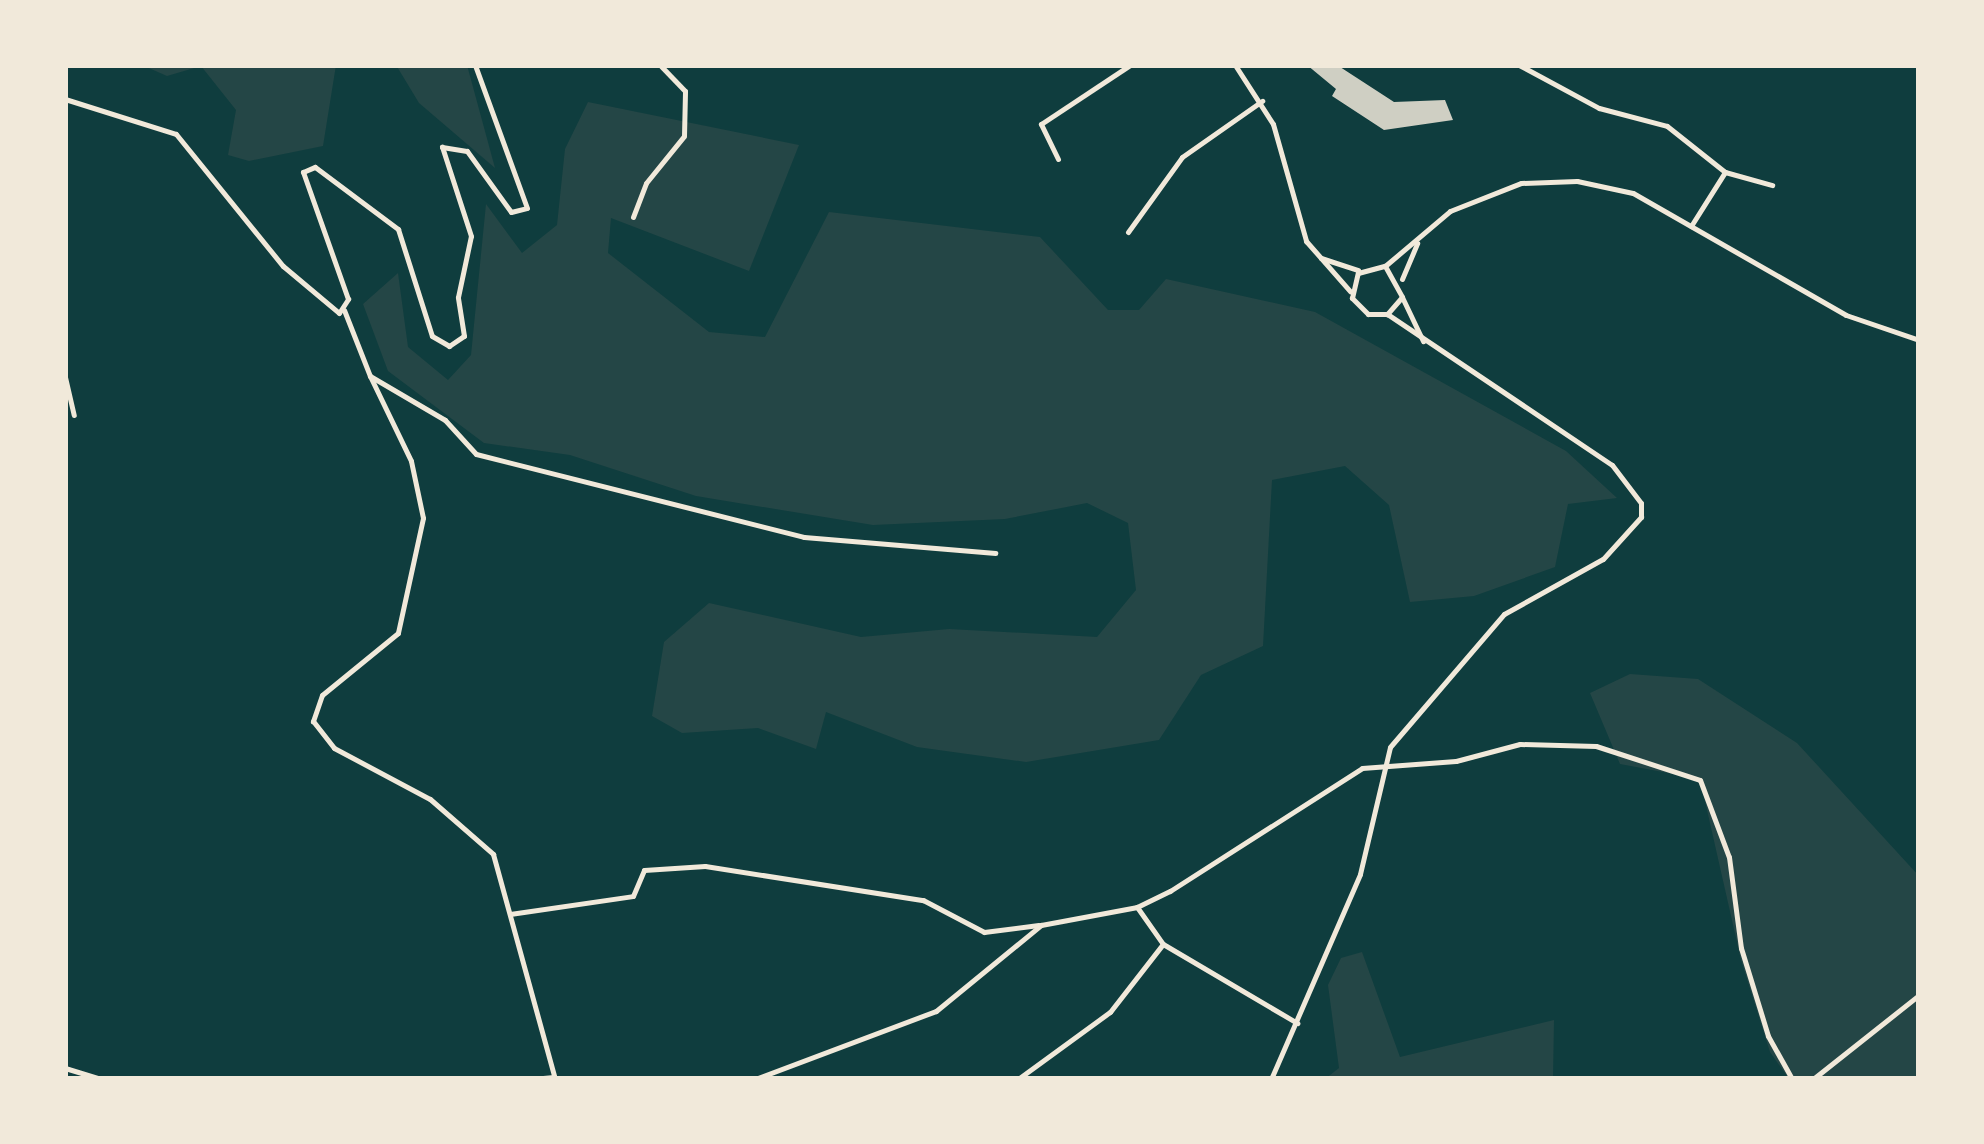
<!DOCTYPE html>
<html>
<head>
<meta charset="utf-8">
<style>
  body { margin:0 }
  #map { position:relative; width:1984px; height:1144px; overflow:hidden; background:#0f3d3e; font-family:"DM Sans",sans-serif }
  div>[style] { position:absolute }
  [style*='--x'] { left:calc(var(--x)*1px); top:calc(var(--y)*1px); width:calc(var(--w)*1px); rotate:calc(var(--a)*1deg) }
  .green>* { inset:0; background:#244646 }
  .building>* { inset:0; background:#cfcfc3 }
  .minor>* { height:5px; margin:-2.5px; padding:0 2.5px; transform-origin:2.5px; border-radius:2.5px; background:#f1e9da }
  span { translate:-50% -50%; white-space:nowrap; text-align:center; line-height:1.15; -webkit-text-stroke:8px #f1e9da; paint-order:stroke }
  .frame { position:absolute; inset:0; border:68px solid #f1e9da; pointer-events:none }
</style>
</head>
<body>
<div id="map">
  <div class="green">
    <i style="clip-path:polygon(142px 65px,336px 65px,323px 146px,249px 161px,228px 155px,236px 110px,201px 66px,167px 76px)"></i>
    <i style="clip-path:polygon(396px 65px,467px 65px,495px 168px,419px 103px)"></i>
    <i style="clip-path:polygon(588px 102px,799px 145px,749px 271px,611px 218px,608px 253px,709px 332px,765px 337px,829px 212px,1040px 237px,1108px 310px,1139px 310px,1166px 279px,1315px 312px,1566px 451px,1617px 498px,1568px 504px,1555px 567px,1474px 596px,1410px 602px,1389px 505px,1345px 466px,1272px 480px,1263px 646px,1201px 675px,1159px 740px,1026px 762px,917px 747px,826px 712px,816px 749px,758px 728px,682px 733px,652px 716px,664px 642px,709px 603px,861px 637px,949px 629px,1097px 637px,1136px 590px,1128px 523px,1087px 503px,1005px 519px,873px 525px,696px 496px,570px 455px,484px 443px,388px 371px,363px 304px,398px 273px,408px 347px,448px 380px,471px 355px,486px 204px,522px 253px,557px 225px,565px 149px)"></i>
    <i style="clip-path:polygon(1630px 674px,1698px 679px,1797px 743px,1919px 876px,1919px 1079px,1789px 1079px,1770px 1052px,1741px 960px,1700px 779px,1620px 764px,1590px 693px)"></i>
    <i style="clip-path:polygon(1362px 952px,1400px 1057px,1554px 1020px,1553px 1079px,1325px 1079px,1339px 1068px,1328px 985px,1341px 958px)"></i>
  </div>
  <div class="building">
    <i style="clip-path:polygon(1307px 65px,1337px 65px,1394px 102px,1445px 100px,1453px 120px,1384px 130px,1332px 96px,1336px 89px)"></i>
  </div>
  <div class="minor">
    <i style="--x:1235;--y:65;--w:70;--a:57.2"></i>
    <i style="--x:1273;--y:124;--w:122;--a:74.2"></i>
    <i style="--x:1306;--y:241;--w:67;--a:48.7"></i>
    <i style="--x:1519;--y:65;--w:91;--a:28.3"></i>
    <i style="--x:1599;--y:108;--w:70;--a:14.8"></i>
    <i style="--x:1667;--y:126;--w:74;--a:38.4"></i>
    <i style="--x:1725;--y:172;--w:49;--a:15.5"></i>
    <i style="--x:65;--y:99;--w:116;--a:17.5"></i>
    <i style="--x:176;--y:134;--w:170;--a:51"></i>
    <i style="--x:283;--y:266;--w:73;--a:40"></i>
    <i style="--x:339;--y:313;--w:17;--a:-57"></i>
    <i style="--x:348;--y:299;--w:135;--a:-109.5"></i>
    <i style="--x:303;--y:172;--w:13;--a:-23"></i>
    <i style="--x:315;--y:167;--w:104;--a:36.8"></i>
    <i style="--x:398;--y:229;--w:112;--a:72.4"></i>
    <i style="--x:432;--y:336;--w:20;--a:30"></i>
    <i style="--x:449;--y:346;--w:18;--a:-34"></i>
    <i style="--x:464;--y:336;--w:39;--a:-99"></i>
    <i style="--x:458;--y:297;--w:62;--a:-78"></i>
    <i style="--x:471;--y:236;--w:94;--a:-108"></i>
    <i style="--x:442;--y:147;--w:25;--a:9"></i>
    <i style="--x:467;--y:151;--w:75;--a:54.2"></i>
    <i style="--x:511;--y:212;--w:16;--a:-14"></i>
    <i style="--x:527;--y:208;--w:152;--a:-110"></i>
    <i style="--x:1058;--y:159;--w:39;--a:-116"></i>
    <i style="--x:1041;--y:124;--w:107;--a:-33.5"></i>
    <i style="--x:633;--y:217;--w:36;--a:-69"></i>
    <i style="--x:646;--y:183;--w:60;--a:-51"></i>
    <i style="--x:684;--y:136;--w:45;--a:-88.7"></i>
    <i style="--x:685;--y:91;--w:36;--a:-134"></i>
    <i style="--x:1691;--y:226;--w:64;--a:-57.8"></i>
    <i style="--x:1128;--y:232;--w:92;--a:-54.2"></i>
    <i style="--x:1182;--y:157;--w:98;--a:-35"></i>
    <i style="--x:1321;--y:258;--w:39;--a:18"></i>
    <i style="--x:1385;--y:266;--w:35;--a:61"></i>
    <i style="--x:1402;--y:297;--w:23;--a:131"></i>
    <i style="--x:1387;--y:314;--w:19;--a:180"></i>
    <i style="--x:1368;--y:314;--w:23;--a:-135"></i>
    <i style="--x:1352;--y:298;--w:26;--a:-77"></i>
    <i style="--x:1358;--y:273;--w:28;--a:-15"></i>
    <i style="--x:1385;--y:266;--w:85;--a:-40.2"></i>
    <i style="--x:1450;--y:211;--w:76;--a:-21.5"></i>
    <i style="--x:1521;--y:183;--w:56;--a:-2"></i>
    <i style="--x:1577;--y:181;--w:57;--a:12.1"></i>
    <i style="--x:1633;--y:193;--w:245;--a:29.8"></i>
    <i style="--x:1846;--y:315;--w:77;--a:18.9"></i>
    <i style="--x:1402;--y:279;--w:39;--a:-67"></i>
    <i style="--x:1402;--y:297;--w:49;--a:64.5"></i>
    <i style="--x:344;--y:310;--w:71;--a:68.5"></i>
    <i style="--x:370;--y:376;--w:87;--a:30.4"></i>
    <i style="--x:445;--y:420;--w:46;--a:47.6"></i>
    <i style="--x:476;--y:454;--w:338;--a:14.2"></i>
    <i style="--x:804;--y:537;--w:192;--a:4.8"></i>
    <i style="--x:370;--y:376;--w:94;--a:64.2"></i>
    <i style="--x:411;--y:461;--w:58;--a:78.1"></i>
    <i style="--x:423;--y:518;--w:118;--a:102.3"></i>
    <i style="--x:398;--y:633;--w:98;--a:140.8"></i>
    <i style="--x:322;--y:695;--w:28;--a:109"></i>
    <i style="--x:313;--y:721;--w:34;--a:52"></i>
    <i style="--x:334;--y:748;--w:109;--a:28"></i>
    <i style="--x:430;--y:799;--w:84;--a:41.1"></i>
    <i style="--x:493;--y:854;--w:233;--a:74.6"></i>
    <i style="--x:65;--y:377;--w:39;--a:77"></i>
    <i style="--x:1137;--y:907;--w:45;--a:54.9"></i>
    <i style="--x:1163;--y:944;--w:156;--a:30.5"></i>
    <i style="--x:510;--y:914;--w:124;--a:-8.3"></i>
    <i style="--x:633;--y:896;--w:28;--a:-67"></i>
    <i style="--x:644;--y:870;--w:61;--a:-3.8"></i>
    <i style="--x:705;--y:866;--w:221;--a:8.9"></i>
    <i style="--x:923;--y:900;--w:69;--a:27.7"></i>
    <i style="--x:984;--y:932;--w:55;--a:-7.3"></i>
    <i style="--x:65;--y:1068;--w:39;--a:17"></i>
    <i style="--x:532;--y:1079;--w:22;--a:-5"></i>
    <i style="--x:755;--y:1079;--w:193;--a:-20.6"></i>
    <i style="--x:936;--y:1011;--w:136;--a:-39.3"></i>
    <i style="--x:1041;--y:925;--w:98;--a:-10.6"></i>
    <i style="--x:1137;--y:907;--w:37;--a:-26"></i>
    <i style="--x:1170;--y:891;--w:228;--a:-32.6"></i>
    <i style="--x:1362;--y:768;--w:94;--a:-4.3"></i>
    <i style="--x:1456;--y:761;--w:66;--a:-14.9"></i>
    <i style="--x:1520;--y:744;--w:76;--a:1.5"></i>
    <i style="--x:1596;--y:746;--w:109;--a:18.1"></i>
    <i style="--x:1700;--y:780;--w:82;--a:69.4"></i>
    <i style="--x:1729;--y:857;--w:92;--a:82.5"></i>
    <i style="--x:1741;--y:948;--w:92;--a:72.9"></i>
    <i style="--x:1768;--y:1036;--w:49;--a:60.8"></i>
    <i style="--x:1018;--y:1079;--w:114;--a:-36.1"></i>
    <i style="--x:1110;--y:1012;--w:86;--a:-52.1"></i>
    <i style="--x:1271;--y:1079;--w:223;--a:-66.5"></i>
    <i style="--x:1360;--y:874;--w:130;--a:-76.7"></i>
    <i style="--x:1390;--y:747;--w:175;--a:-49.4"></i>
    <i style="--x:1504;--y:614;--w:113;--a:-29.1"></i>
    <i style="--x:1603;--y:559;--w:57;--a:-47.9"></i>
    <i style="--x:1641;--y:517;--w:14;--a:-90"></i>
    <i style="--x:1641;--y:503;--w:48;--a:-127.3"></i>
    <i style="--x:1612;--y:465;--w:271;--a:-146.1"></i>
    <i style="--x:1813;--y:1079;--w:135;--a:-38.4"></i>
  </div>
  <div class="frame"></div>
</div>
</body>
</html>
